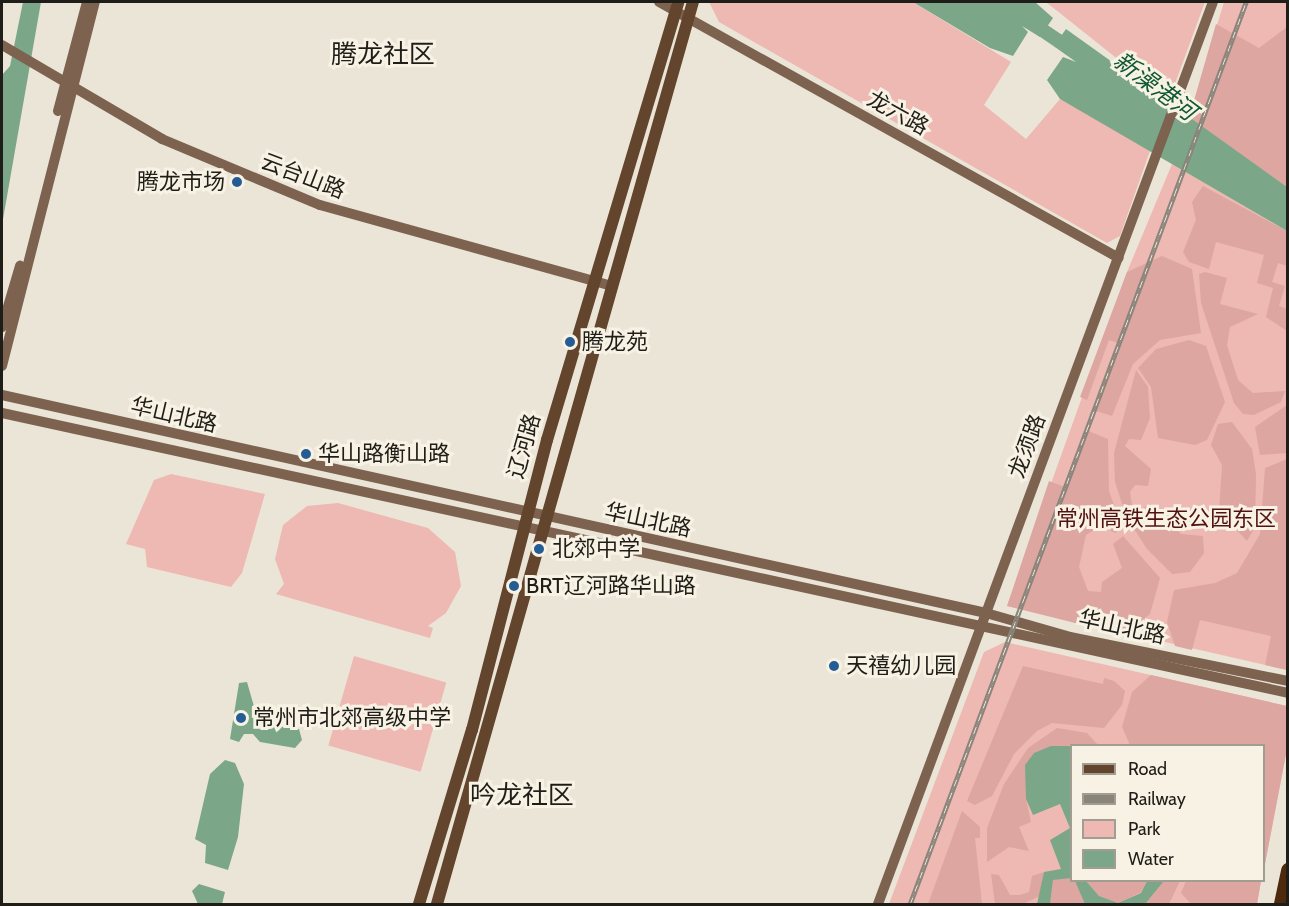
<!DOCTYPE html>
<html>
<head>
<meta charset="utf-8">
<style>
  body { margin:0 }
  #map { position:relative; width:1289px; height:906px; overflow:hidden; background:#ebe5d7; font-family:Cabin,"Noto Sans SC",sans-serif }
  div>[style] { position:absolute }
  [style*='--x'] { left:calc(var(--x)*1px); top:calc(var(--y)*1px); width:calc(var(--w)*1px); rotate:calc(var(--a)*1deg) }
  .green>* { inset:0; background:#eeb8b3; transform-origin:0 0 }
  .forest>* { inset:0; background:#dda6a1 }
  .water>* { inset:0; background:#7ba788 }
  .river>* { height:14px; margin:-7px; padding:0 7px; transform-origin:7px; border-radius:7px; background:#7ba788 }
  .secondary>* { height:10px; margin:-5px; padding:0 5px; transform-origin:5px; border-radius:5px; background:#7c624f }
  .primary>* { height:12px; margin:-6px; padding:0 6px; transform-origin:6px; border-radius:6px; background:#63442c }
  .highway>* { height:14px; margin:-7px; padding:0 7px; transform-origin:7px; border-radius:7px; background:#4d2a0d }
  .rail>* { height:4.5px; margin-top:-2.25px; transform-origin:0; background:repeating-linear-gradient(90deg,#f8f2e4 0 7px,#89857b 0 14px); box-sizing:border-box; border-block:2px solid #89857b }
  .dots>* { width:16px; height:16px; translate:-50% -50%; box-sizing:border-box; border:3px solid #f8f2e4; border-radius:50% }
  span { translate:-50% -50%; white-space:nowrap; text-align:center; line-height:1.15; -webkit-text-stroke:6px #f8f2e4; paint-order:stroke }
  .street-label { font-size:22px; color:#1f1d18 }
  .poi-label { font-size:22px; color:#1f1d18 }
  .right { translate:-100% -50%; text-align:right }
  .left { translate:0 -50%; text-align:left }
  .park-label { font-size:22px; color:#521112 }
  .water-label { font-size:24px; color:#0e5931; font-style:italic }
  .quarter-label { font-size:26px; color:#1f1d18 }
  .frame { position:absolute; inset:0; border:3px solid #1f1d18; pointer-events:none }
  .legend { position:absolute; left:1070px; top:744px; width:195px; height:138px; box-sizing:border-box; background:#f8f2e4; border:2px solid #a19d92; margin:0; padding:8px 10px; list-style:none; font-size:18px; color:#1f1d18 }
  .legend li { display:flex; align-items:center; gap:12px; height:30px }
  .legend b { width:30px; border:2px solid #a19d92 }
</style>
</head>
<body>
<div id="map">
  <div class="green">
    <i style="clip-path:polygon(709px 2px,913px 2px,1011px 62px,984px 105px,1026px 139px,1060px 99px,1151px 148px,1120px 236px,1107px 243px,719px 22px)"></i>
    <i style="clip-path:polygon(1046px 2px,1205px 2px,1169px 100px)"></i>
    <i style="clip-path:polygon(1224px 2px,1287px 2px,1287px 187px,1189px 118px)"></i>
    <i style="clip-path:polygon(1172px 164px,1287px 231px,1287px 670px,1007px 606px,1127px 272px)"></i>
    <i style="clip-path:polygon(171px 474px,265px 494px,242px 573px,231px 587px,147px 567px,145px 549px,126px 544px,154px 480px)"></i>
    <i style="clip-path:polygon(338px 503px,428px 528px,455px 552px,461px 586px,446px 613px,428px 626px,433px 628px,430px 638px,276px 594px,284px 584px,275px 559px,283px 525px,307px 506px)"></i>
    <i style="clip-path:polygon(1005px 642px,1287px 706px,1287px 749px,1264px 869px,1264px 746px,1072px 746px,1072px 880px,1261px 881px,1257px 904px,889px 904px,984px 652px)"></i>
    <i style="left:354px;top:656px;width:96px;height:93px;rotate:16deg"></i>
  </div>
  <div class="forest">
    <i style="clip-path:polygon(1216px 24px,1259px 48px,1287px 27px,1287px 187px,1189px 118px)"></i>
    <i style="clip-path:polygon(1203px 186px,1287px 231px,1287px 266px,1278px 263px,1272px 282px,1285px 286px,1279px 306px,1287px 309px,1287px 331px,1266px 317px,1273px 288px,1257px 283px,1264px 255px,1216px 242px,1209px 269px,1189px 262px,1183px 252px,1196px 220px,1192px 202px)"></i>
    <i style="clip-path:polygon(1162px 256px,1192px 269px,1201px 333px,1160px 340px,1133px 364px,1112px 416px,1093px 410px,1118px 343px,1109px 340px,1087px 400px,1080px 397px,1127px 272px)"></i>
    <i style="clip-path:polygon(1205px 272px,1227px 278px,1220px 304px,1258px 314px,1230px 327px,1227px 345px,1238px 380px,1253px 393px,1285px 391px,1281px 402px,1254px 415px,1243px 414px,1234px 403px,1201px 303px,1199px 274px)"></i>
    <i style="clip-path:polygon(1189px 340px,1206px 346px,1225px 402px,1207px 440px,1195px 445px,1158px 438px,1151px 387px,1138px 368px,1156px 349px)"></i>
    <i style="clip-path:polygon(1136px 370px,1148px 387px,1150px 418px,1141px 440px,1129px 439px,1125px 446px,1151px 469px,1148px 486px,1135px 485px,1130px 492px,1133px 511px,1126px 516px,1115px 482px,1114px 453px)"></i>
    <i style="clip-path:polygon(1287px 405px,1287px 453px,1260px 455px,1255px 427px)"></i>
    <i style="clip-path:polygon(1232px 422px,1252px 449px,1256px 474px,1255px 527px,1247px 541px,1219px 511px,1222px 465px,1211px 445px,1218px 424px)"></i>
    <i style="clip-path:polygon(1086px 430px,1108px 439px,1109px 491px,1122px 527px,1115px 533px,1101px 526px,1086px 535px,1079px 567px,1088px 591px,1101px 592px,1102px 582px,1122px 568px,1113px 544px,1123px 536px,1160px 578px,1150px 614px,1123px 635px,1007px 606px,1049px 481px,1065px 487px)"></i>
    <i style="clip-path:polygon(1287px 459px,1287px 670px,1265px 665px,1271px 636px,1200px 620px,1192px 650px,1175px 646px,1167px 622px,1174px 590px,1215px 583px,1237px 573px,1260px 534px,1265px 468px)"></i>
    <i style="clip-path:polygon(1146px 506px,1153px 514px,1165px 516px,1181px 534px,1203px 536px,1204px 553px,1190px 572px,1172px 574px,1147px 549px,1129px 521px)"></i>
    <i style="clip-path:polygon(1023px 666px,1103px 684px,1104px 678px,1114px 681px,1125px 691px,1122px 705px,1104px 728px,1052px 723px,1037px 731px,1014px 754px,992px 796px,975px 805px,967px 801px)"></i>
    <i style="clip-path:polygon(1151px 675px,1287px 706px,1287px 749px,1264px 869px,1264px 746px,1130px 745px,1122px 727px,1132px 692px)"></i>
    <i style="clip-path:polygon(1057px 728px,1087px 733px,1098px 745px,1069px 745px,1026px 799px,1031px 822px,1019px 827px,1029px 851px,1009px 847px,987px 862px,987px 828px,1004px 784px,1028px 748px)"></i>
    <i style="clip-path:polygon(962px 811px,980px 827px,980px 838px,975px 838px,982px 904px,928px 904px)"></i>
    <i style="clip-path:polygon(1044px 872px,1040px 896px,1023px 904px,995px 904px,991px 874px,999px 875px,1010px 895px,1020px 895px,1029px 892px,1032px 876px)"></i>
    <i style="clip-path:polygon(1068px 877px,1079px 885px,1085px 904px,1050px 904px,1053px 880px)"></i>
    <i style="clip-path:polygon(1086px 881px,1147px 881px,1141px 892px,1118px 903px,1099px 896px)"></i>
    <i style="clip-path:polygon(1164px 881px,1180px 881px,1169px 904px,1145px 904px)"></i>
    <i style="clip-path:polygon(1186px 881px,1186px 880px,1261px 881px,1257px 904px,1191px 904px,1181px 893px)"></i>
  </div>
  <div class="water">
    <i style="clip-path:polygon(23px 2px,41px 2px,2px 225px,2px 75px,10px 66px)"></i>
    <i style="clip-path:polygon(913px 2px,1035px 2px,1053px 18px,1040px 37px,1022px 26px,1028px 32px,1013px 56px,990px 48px)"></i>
    <i style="clip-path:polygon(1066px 29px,1287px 187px,1287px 231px,1060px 99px,1047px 80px,1063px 57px,1076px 62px,1054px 46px)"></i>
    <i style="clip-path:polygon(247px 682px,257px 717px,268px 725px,299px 729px,302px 740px,295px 748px,260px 742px,253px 734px,244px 734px,239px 742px,230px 739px,239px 683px)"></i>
    <i style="clip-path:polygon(1051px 746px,1071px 746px,1071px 878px,1053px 880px,1050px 904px,1037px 904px,1044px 872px,1061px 869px,1050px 840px,1070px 828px,1060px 804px,1033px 815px,1026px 799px,1025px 765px,1034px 753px)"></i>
    <i style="clip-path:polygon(225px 760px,235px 763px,244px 784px,238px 837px,228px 870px,205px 863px,206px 845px,195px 839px,210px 774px)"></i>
    <i style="clip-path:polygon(1075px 881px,1086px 881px,1099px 896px,1118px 903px,1141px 893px,1147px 881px,1164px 881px,1145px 904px,1085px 904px)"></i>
    <i style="clip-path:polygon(199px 884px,225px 892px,222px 904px,198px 904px,192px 891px)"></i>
  </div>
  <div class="river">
    <i style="--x:1029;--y:21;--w:52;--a:34"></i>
  </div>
  <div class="secondary">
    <i style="--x:659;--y:2;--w:526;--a:29.1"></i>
    <i style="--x:2;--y:45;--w:186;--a:30.4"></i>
    <i style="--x:162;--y:139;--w:171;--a:22.7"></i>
    <i style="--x:320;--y:205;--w:304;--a:15.5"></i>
    <i style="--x:58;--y:111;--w:113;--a:-75.1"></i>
    <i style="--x:2;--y:327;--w:64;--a:-73.6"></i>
    <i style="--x:2;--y:366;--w:376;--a:-75.7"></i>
    <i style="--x:2;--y:395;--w:1008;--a:12.49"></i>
    <i style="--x:986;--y:613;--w:87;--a:15.9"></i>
    <i style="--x:1070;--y:637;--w:222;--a:11.4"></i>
    <i style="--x:2;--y:413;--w:1316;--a:12.28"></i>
    <i style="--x:878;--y:904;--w:962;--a:-69.63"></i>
  </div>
  <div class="primary">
    <i style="--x:419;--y:904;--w:182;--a:-73.1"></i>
    <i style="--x:472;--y:730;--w:300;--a:-75.5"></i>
    <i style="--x:547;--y:440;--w:457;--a:-73.3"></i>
    <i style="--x:437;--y:904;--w:938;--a:-74.16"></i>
  </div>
  <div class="highway">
    <i style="--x:1281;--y:904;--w:35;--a:-78"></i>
  </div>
  <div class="rail">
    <i style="--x:910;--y:904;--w:963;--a:-69.57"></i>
  </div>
  <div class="dots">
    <i style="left:237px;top:182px;background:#245c94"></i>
    <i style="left:570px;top:342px;background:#245c94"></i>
    <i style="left:306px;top:454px;background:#245c94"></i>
    <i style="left:539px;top:549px;background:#245c94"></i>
    <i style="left:514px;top:586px;background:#245c94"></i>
    <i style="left:834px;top:666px;background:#245c94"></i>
    <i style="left:241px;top:718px;background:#245c94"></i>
  </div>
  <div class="street-label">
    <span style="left:898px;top:113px;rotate:29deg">龙六路</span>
    <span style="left:303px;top:176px;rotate:21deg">云台山路</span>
    <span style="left:174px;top:415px;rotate:13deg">华山北路</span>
    <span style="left:524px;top:446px;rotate:-74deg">辽河路</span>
    <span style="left:1027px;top:446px;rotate:-70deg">龙须路</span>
    <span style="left:648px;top:520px;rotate:12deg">华山北路</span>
    <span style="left:1122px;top:627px;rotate:12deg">华山北路</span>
  </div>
  <div class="poi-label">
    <span class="right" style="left:225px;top:182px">腾龙市场</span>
    <span class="left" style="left:582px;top:342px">腾龙苑</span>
    <span class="left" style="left:318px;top:454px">华山路衡山路</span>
    <span class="left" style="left:552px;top:549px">北郊中学</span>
    <span class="left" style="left:526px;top:586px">BRT辽河路华山路</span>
    <span class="left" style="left:846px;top:666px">天禧幼儿园</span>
    <span class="left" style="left:253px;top:718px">常州市北郊高级中学</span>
  </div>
  <div class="park-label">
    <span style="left:1166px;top:519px">常州高铁生态公园东区</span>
  </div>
  <div class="water-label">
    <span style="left:1155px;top:86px;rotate:37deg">新澡港河</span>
  </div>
  <div class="quarter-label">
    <span style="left:383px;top:55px">腾龙社区</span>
    <span style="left:522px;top:796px">吟龙社区</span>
  </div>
  <div class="frame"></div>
  <ul class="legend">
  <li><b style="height:8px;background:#63442c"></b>Road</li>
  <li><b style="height:8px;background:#89857b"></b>Railway</li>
  <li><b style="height:16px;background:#eeb8b3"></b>Park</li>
  <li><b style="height:16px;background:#7ba788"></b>Water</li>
  </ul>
</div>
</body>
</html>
